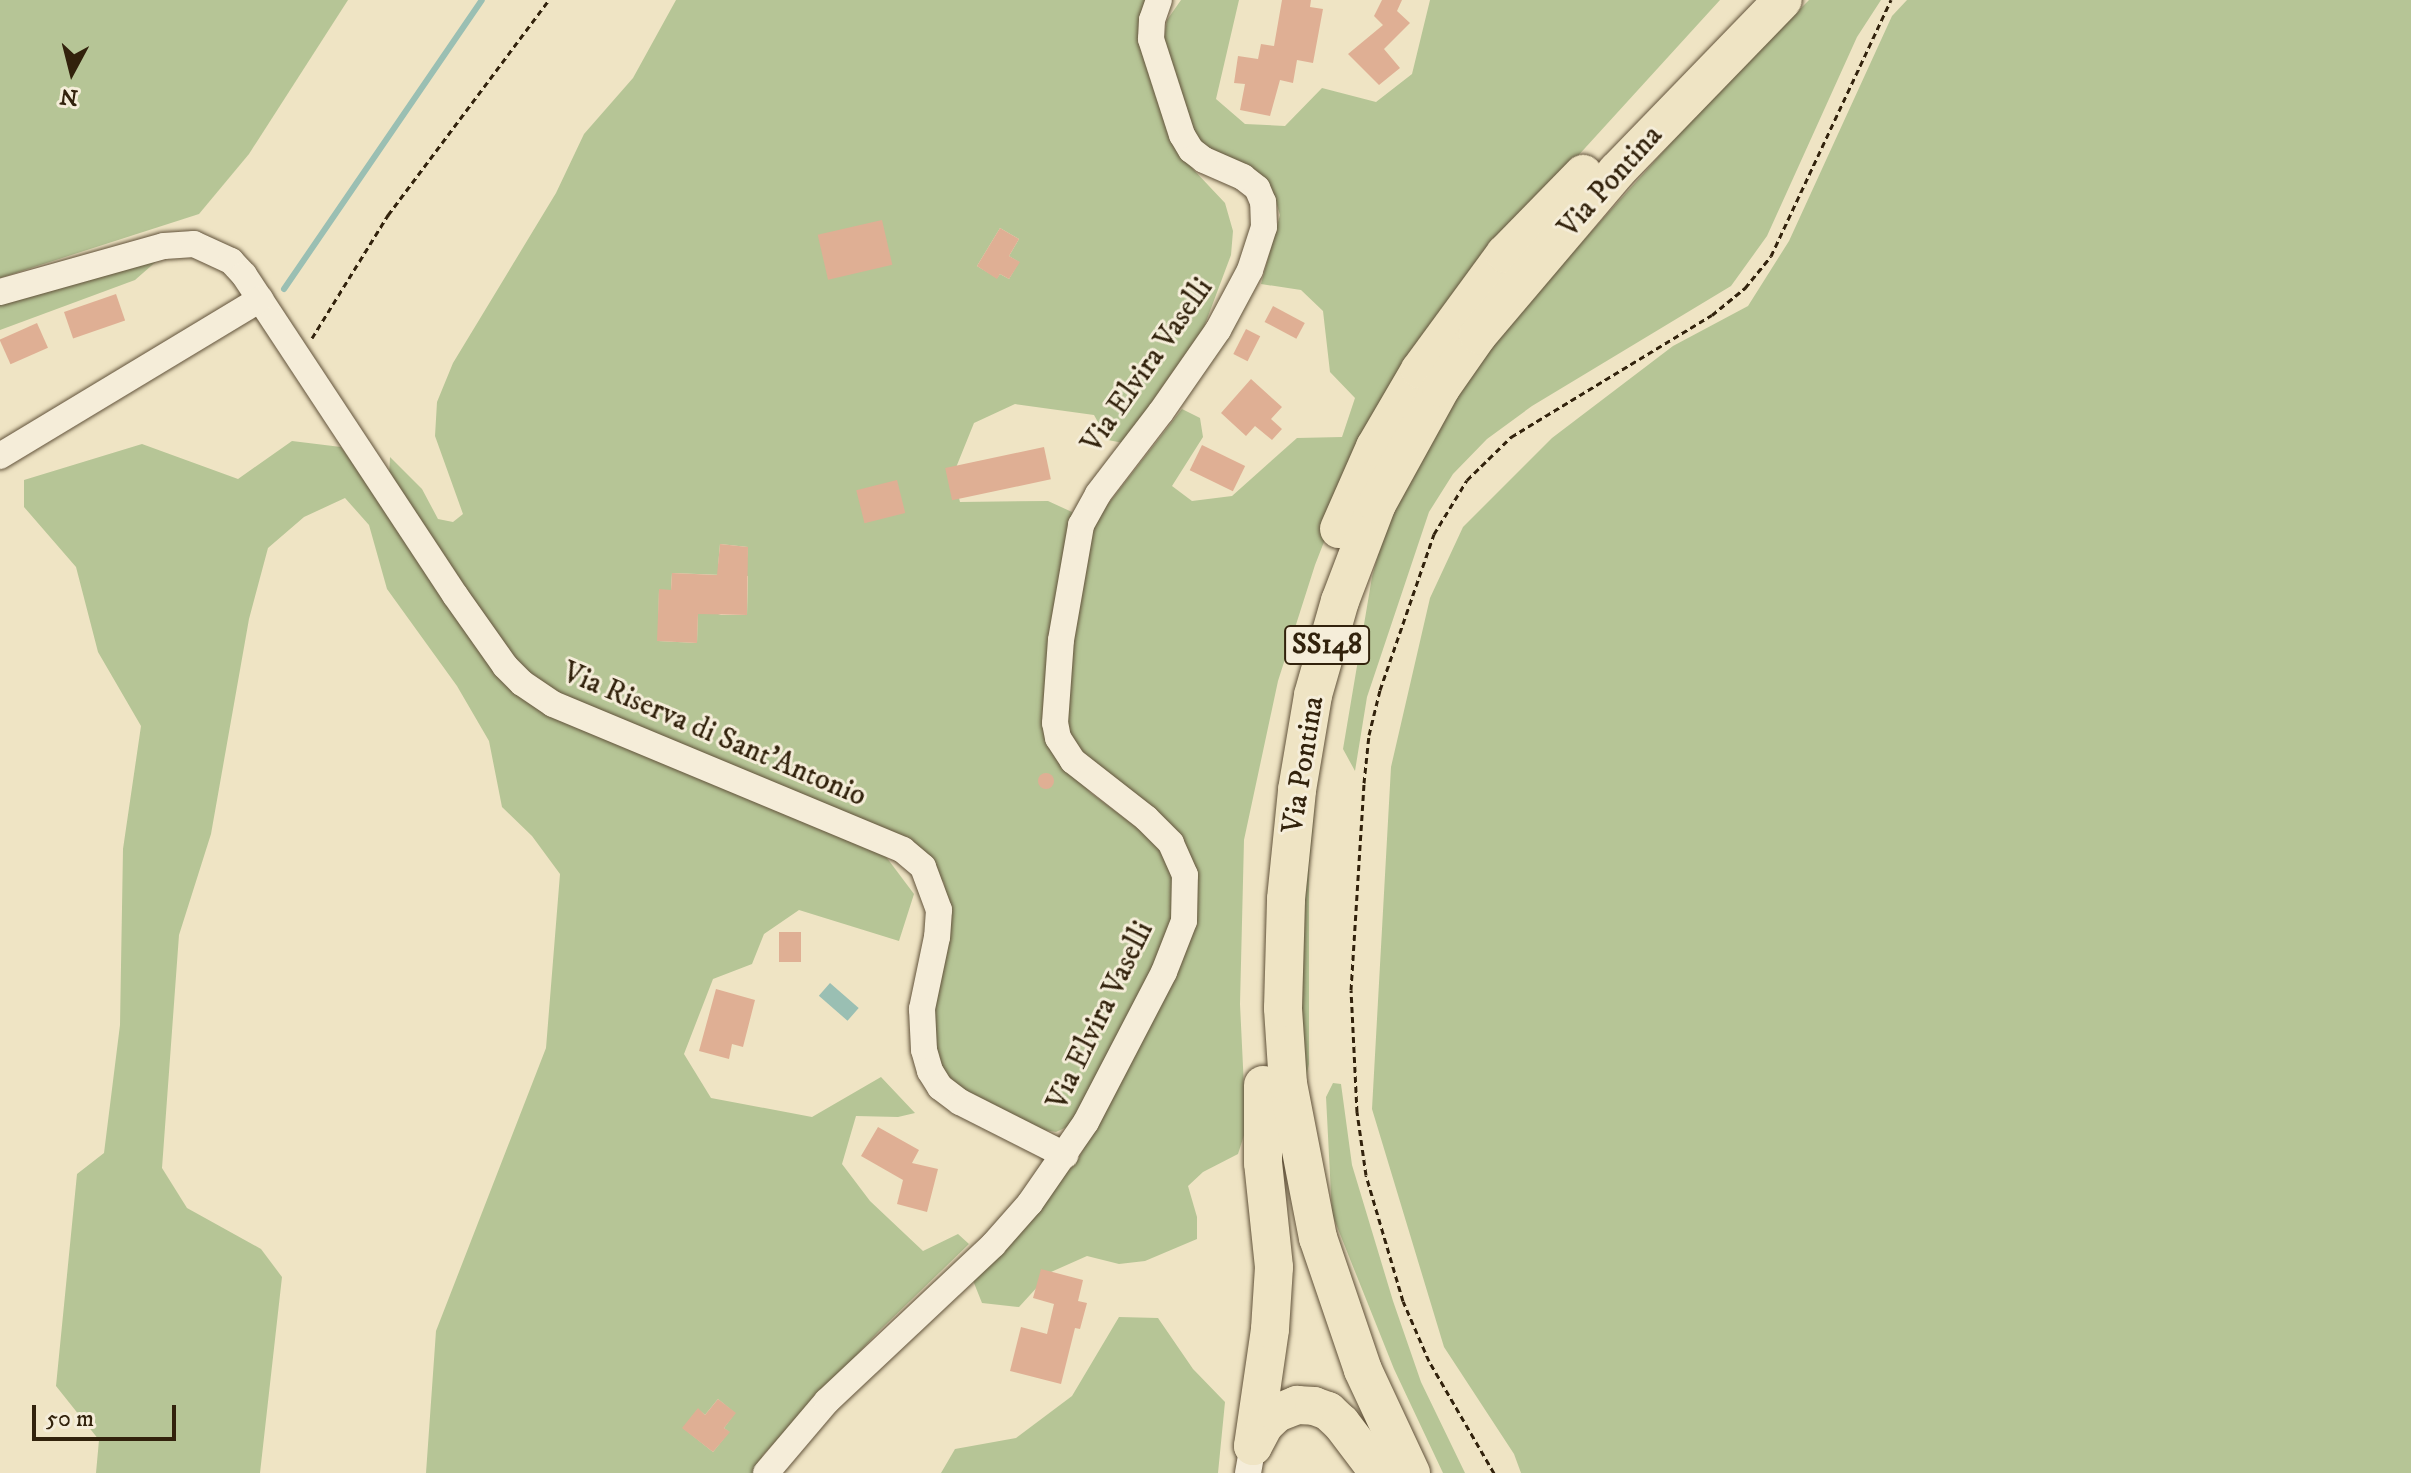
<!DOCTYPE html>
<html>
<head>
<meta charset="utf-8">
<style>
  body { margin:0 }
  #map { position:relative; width:2411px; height:1473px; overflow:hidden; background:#efe4c4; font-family:"IM FELL DW Pica",serif }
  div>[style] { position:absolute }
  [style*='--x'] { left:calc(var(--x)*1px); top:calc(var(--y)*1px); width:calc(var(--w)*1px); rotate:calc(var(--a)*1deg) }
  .green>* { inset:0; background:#b6c596 }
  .water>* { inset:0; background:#9abfb3; transform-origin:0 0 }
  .stream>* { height:6px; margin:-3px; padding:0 3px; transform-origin:3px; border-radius:3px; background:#9abfb3 }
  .building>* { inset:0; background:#dfaf94; transform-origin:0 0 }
  .round { border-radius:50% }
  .path>* { height:3px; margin-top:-1.5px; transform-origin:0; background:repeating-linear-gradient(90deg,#32220c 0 6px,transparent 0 10px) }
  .roads { filter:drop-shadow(0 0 2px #61523a) drop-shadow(0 0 2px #61523a) }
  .minor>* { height:26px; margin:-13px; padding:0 13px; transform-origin:13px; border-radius:13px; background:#f5edd9 }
  .highway>* { height:38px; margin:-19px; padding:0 19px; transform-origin:19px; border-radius:19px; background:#efe4c4 }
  span { translate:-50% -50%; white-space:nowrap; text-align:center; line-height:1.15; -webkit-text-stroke:6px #f5edd9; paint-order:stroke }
  .shield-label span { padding:2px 6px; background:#f5edd9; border:2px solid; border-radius:6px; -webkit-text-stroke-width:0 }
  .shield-label { font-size:28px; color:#32220c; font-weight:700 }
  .street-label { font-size:30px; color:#32220c }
  .north { position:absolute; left:32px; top:32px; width:80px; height:80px; -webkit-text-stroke:6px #f5edd9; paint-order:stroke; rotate:187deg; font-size:22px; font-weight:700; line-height:32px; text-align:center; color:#32220c }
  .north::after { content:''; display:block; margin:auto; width:28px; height:36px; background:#32220c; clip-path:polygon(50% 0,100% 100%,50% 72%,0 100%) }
  .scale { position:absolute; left:32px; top:1405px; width:144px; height:36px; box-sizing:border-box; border:4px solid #32220c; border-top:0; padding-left:10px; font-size:24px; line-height:28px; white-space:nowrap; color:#32220c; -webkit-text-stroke:6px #f5edd9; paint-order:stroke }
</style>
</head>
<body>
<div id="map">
  <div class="green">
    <i style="clip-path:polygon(0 0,348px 0,249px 154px,199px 214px,0 278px)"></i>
    <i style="clip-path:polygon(evenodd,676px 0,1150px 0,1173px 140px,1192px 168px,1225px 203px,1233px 231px,1231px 255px,1204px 327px,1123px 443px,1108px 440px,1094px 415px,1015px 404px,974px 423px,953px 475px,960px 502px,1048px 501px,1072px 512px,1064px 566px,1052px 751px,1091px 793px,1164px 848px,1177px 875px,1175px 928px,1069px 1126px,1056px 1132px,1033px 1128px,944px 1081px,927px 1022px,948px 915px,944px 883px,927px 863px,541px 689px,490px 639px,389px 477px,390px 457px,422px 489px,438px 519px,453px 522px,463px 514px,435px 436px,437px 402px,453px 363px,556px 193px,584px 134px,633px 78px,676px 0,1000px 228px,1019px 239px,1009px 256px,1019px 262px,1009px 279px,1000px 274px,997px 278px,977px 266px,1000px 228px,676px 0,720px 544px,748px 547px,746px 570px,718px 567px,720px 544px,676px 0,672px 573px,748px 576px,747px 615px,721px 615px,698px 607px,697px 643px,658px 641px,659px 590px,671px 590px,672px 573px)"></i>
    <i style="clip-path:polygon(1181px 0,1239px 0,1216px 99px,1245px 124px,1285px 126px,1322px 88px,1376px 102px,1412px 74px,1430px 0,1720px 0,1484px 259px,1356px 460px,1315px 565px,1278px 681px,1244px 840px,1240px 1004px,1246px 1129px,1238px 1154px,1203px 1172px,1188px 1186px,1197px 1217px,1197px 1239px,1145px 1261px,1119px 1264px,1087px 1256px,1051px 1272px,1019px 1307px,982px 1303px,972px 1278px,1077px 1161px,1181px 965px,1193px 928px,1193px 872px,1171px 824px,1071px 749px,1064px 727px,1081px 553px,1098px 517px,1182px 409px,1200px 418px,1203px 437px,1172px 486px,1192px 501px,1232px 496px,1297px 438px,1342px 437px,1355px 398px,1330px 372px,1323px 311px,1301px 290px,1261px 284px,1280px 215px,1273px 192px,1189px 142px,1162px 51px,1167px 20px)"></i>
    <i style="clip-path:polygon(1809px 0,1881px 0,1857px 37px,1767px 236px,1731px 286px,1532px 406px,1487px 439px,1453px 474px,1429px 512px,1367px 697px,1355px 771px,1343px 749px,1372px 577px,1394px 498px,1444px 407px,1528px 302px,1707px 103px)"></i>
    <i style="clip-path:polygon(1907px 0,2411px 0,2411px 1473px,1521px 1473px,1514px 1454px,1444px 1347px,1372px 1109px,1391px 767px,1430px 598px,1463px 527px,1552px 438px,1673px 346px,1748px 306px,1789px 241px,1892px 16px)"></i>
    <i style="clip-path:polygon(167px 252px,135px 280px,0 330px,0 301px)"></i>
    <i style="clip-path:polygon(evenodd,292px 441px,341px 447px,515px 694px,561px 718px,884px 854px,914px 894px,899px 941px,799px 910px,764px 934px,752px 964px,713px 979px,684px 1054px,711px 1098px,812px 1117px,881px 1077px,915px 1113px,898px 1117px,856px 1116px,842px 1164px,870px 1201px,923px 1251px,958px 1234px,969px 1244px,879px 1331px,763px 1455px,756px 1473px,426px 1473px,436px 1331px,546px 1048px,560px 874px,532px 836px,502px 807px,489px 741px,457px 686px,387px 589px,369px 525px,345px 498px,304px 517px,268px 548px,249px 619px,211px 834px,179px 935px,162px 1168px,187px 1208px,261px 1249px,282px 1277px,260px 1473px,96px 1473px,99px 1440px,56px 1386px,77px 1174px,104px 1153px,120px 1025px,123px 849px,141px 726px,98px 652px,76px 567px,24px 507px,24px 480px,142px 444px,238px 479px,292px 441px,718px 1399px,735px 1413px,724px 1428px,729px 1432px,713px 1452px,683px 1428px,698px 1409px,705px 1415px,718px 1399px)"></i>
    <i style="clip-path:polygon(1316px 799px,1309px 867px,1309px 1064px,1304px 1087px,1293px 978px)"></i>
    <i style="clip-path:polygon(1333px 1083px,1341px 1084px,1352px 1165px,1393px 1301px,1421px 1382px,1465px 1473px,1443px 1473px,1394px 1369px,1332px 1214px,1326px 1097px)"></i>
    <i style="clip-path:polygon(1119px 1317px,1158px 1318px,1193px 1369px,1225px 1402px,1218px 1473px,941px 1473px,955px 1449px,1016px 1438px,1072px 1396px)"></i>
  </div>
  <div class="water">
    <i style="left:830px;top:983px;width:38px;height:17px;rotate:41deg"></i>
  </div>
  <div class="stream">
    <i style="--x:284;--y:289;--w:350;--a:-55.6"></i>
  </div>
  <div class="building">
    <i style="clip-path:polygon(1282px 0,1311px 0,1310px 7px,1323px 9px,1313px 63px,1297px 60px,1293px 83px,1280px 80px,1270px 116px,1240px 110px,1245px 84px,1234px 83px,1238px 56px,1258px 59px,1261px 44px,1274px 46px)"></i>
    <i style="clip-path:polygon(1382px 0,1402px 0,1397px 11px,1410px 23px,1384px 49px,1400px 68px,1379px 85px,1348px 54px,1383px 25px,1374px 16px)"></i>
    <i style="left:882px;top:220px;width:46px;height:66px;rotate:77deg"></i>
    <i style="clip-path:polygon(1000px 228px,1019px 239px,1009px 256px,1020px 262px,1009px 279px,1000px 274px,997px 279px,977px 266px)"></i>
    <i style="left:116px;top:294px;width:28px;height:55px;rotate:71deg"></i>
    <i style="left:1273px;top:306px;width:36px;height:18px;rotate:28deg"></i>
    <i style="left:37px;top:323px;width:27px;height:41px;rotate:66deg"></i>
    <i style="left:1246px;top:329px;width:16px;height:28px;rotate:27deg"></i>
    <i style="clip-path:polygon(1251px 379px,1282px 407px,1271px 419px,1282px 429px,1272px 440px,1255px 426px,1246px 436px,1221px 413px)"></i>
    <i style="left:1202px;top:445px;width:48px;height:28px;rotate:26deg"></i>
    <i style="left:1044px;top:447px;width:33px;height:101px;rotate:78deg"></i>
    <i style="left:897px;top:480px;width:34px;height:42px;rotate:76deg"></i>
    <i style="clip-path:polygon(720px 544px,748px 547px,747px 615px,698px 614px,697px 643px,657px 641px,659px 589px,671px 590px,672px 573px,717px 575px)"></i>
    <i class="round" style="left:1038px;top:773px;width:16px;height:16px"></i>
    <i style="left:779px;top:932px;width:22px;height:30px"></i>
    <i style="clip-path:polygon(716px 989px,755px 1000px,743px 1047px,732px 1044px,729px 1059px,699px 1051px)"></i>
    <i style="clip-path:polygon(878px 1127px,919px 1150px,912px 1163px,938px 1169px,927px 1212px,897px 1204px,903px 1180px,861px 1156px)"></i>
    <i style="clip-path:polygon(1041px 1269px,1083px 1280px,1078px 1301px,1087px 1303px,1080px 1329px,1075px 1328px,1061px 1384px,1010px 1371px,1021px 1327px,1047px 1334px,1054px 1304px,1033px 1298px)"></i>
    <i style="clip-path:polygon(718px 1399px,736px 1413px,724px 1428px,730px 1432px,713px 1452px,682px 1428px,698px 1408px,705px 1415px)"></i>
  </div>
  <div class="path">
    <i style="--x:312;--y:338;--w:145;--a:-58.3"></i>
    <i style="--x:388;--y:215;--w:269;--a:-53.2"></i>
    <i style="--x:1494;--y:1473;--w:129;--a:-120.1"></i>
    <i style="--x:1429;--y:1361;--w:65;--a:-113.4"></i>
    <i style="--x:1403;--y:1301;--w:131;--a:-106.4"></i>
    <i style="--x:1366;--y:1175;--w:64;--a:-98.1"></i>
    <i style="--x:1357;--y:1112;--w:122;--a:-92.8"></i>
    <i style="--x:1351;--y:990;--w:207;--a:-86.4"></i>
    <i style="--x:1364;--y:783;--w:48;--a:-84.1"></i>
    <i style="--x:1369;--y:735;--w:46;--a:-76.3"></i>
    <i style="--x:1380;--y:690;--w:165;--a:-70.9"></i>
    <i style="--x:1434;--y:534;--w:63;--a:-58.6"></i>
    <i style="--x:1467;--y:480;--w:62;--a:-44.3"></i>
    <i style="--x:1511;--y:437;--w:235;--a:-31.3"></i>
    <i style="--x:1712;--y:315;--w:43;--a:-39.3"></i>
    <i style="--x:1745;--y:288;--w:41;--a:-50.9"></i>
    <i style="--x:1771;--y:256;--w:283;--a:-64.9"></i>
  </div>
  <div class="roads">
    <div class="minor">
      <i style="--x:0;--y:292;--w:170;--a:-15.7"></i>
      <i style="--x:164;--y:246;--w:30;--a:-4"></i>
      <i style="--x:194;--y:244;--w:41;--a:24.7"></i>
      <i style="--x:231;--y:261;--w:19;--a:47"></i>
      <i style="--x:244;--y:275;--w:383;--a:56.6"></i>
      <i style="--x:455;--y:595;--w:87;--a:54.8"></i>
      <i style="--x:505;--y:666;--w:24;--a:45"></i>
      <i style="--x:522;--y:683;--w:37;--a:34"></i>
      <i style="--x:553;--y:704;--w:379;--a:22.6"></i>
      <i style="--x:903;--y:850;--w:26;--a:40"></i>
      <i style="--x:923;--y:867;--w:46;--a:69.6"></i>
      <i style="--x:939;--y:910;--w:27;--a:94"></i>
      <i style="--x:937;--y:937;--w:74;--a:101.8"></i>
      <i style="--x:922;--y:1009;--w:41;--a:87.2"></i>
      <i style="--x:924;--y:1050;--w:22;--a:74"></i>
      <i style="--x:930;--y:1071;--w:19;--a:58"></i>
      <i style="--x:940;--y:1087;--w:25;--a:37"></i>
      <i style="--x:960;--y:1102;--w:118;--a:26.8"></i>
      <i style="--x:0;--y:456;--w:304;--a:-31.1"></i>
      <i style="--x:766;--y:1473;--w:94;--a:-49.7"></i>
      <i style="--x:827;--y:1401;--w:228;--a:-43.2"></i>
      <i style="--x:993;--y:1245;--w:56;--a:-48.6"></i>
      <i style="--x:1030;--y:1203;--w:98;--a:-55.3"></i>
      <i style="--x:1086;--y:1122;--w:169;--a:-62.5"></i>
      <i style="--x:1164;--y:972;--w:55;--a:-68.6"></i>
      <i style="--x:1184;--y:921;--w:46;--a:-88.8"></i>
      <i style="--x:1185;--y:875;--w:35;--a:-114"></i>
      <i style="--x:1171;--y:843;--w:35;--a:-135"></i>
      <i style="--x:1146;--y:818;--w:93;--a:-142"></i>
      <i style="--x:1073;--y:761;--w:27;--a:-123"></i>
      <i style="--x:1058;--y:738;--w:15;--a:-101"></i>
      <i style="--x:1055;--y:723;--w:83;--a:-85.9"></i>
      <i style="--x:1061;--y:640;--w:117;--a:-80.1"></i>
      <i style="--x:1081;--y:525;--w:35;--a:-61"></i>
      <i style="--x:1098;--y:494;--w:103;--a:-52.5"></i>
      <i style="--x:1161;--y:412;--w:100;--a:-55.2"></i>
      <i style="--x:1218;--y:330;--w:68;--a:-61.9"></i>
      <i style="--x:1250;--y:270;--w:45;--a:-72"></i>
      <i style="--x:1264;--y:227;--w:25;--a:-92"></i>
      <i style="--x:1263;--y:202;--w:15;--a:-113"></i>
      <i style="--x:1257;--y:188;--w:18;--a:-142"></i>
      <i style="--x:1243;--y:177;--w:43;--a:-156.4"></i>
      <i style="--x:1204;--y:160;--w:16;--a:-142"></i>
      <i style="--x:1191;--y:150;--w:17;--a:-121"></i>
      <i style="--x:1182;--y:135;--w:101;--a:-107.9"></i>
      <i style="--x:1151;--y:39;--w:19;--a:-87"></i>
      <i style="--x:1152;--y:20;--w:21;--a:-71"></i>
      <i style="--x:1248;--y:1473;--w:27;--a:-80"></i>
    </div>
    <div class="highway">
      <i style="--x:1339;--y:529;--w:90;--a:-66.3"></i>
      <i style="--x:1375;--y:447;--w:89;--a:-59.7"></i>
      <i style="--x:1420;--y:370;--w:144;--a:-53.8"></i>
      <i style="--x:1505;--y:254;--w:112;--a:-45.7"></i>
      <i style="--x:1253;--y:1446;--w:118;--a:-81.7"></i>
      <i style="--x:1270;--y:1329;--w:62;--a:-86.3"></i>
      <i style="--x:1274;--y:1267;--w:105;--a:-96"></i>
      <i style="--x:1263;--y:1163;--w:78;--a:-90"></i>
      <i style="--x:1253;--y:1446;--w:24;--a:-62"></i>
      <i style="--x:1264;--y:1425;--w:18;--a:-43"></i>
      <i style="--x:1277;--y:1413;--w:22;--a:-22"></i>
      <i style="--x:1297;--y:1405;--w:17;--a:3"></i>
      <i style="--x:1314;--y:1406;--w:15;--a:20"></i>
      <i style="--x:1328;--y:1411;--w:18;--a:43"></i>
      <i style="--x:1341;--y:1423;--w:63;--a:52.8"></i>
      <i style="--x:1411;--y:1473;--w:114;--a:-115"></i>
      <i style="--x:1363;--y:1370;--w:139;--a:-108.8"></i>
      <i style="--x:1318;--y:1238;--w:157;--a:-101"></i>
      <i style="--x:1288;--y:1084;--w:76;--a:-93.8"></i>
      <i style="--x:1283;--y:1008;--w:109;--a:-88.4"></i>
      <i style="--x:1286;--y:899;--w:110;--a:-84.2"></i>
      <i style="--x:1297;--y:790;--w:96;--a:-80.4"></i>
      <i style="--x:1313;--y:695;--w:98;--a:-74"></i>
      <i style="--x:1340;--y:601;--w:104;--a:-69.1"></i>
      <i style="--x:1377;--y:504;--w:132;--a:-61.1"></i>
      <i style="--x:1441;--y:388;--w:65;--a:-55.1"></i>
      <i style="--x:1478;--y:335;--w:215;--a:-49.7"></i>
      <i style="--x:1617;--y:171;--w:238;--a:-45.9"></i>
    </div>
  </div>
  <div class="shield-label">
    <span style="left:1327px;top:645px">SS148</span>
  </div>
  <div class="street-label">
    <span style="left:1611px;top:182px;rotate:-48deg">Via Pontina</span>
    <span style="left:1148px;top:366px;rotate:-55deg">Via Elvira Vaselli</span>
    <span style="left:714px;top:735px;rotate:23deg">Via Riserva di Sant'Antonio</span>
    <span style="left:1304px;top:765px;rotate:-81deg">Via Pontina</span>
    <span style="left:1101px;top:1016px;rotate:-64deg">Via Elvira Vaselli</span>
  </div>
  <div class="north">N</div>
  <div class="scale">50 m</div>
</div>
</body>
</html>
